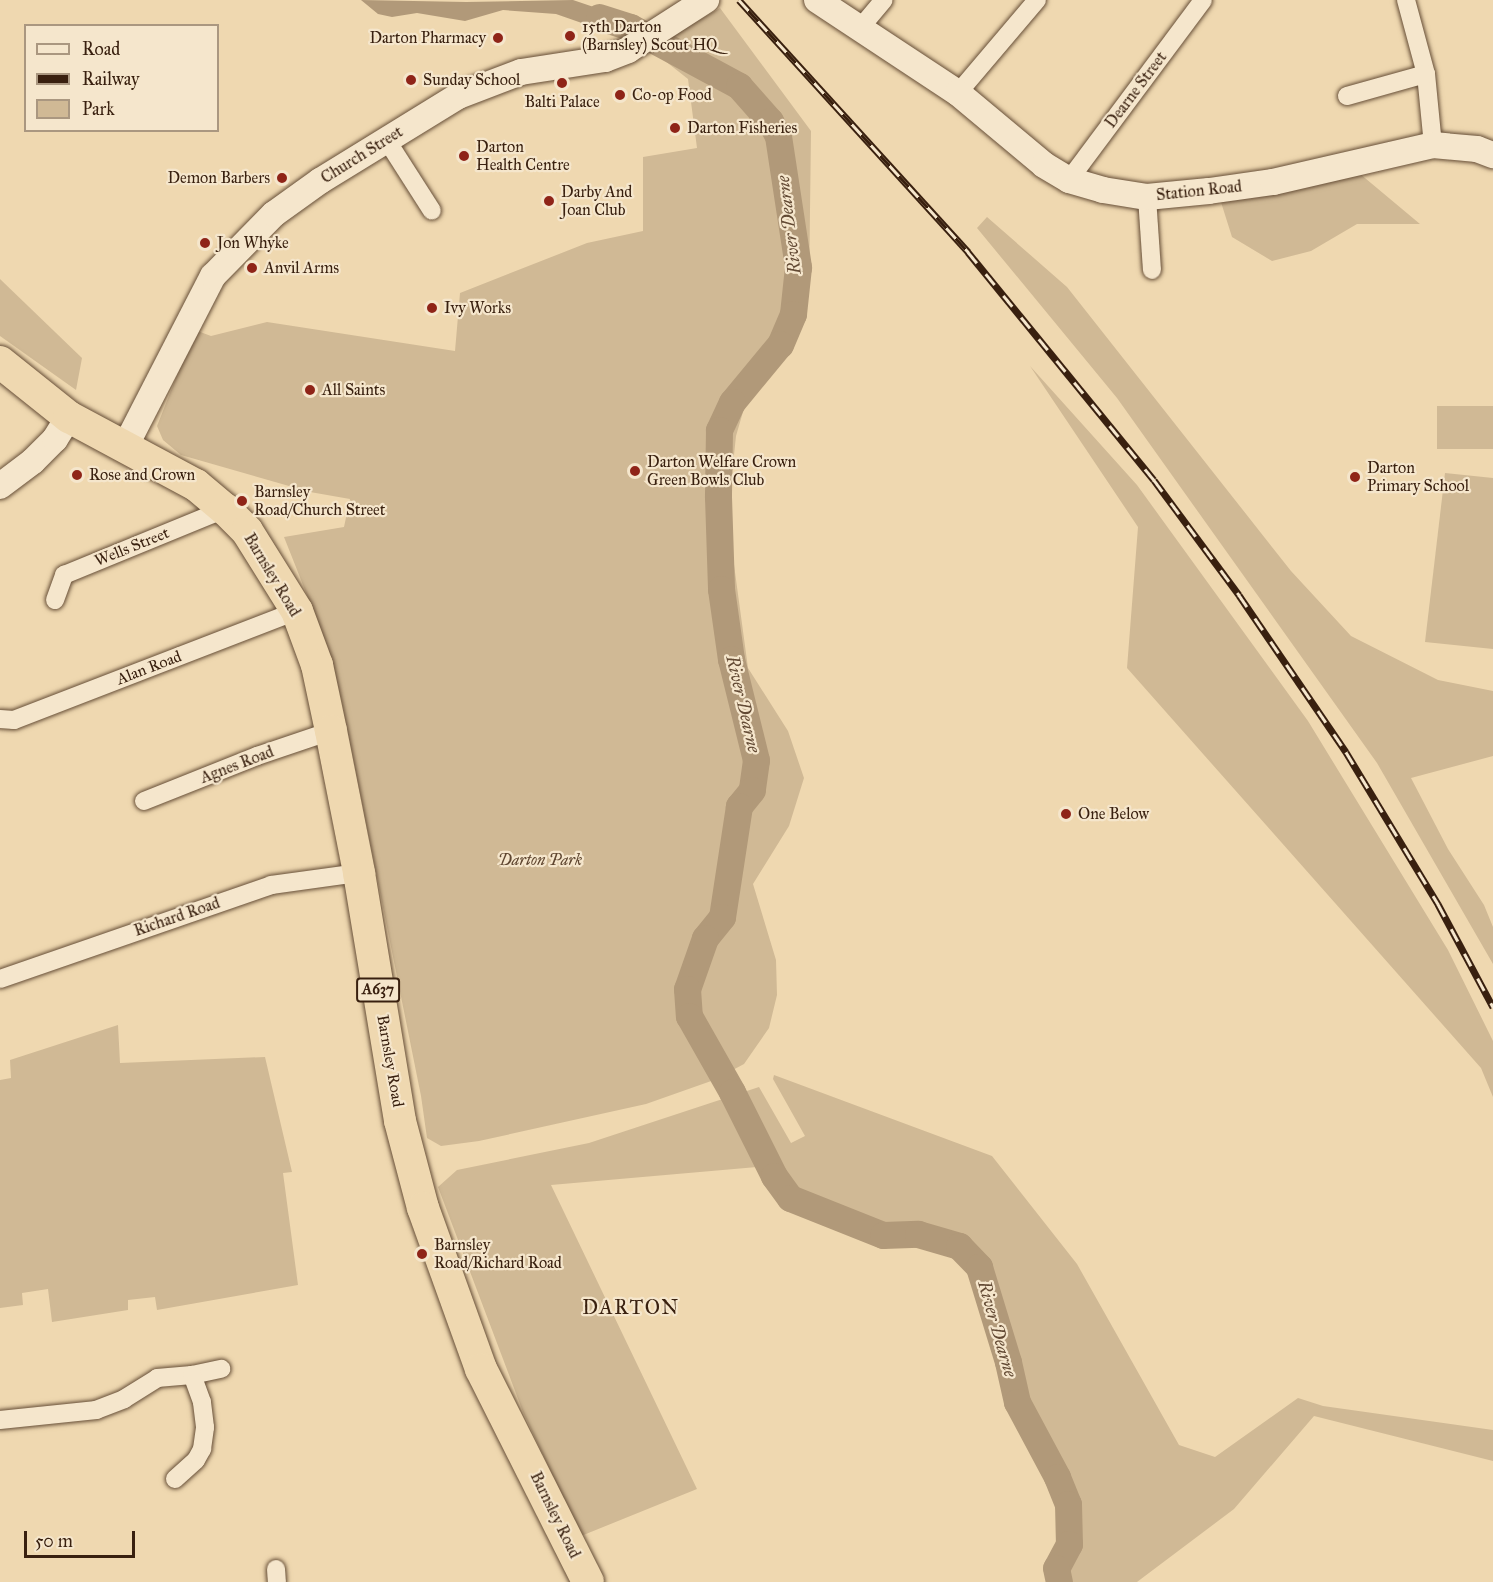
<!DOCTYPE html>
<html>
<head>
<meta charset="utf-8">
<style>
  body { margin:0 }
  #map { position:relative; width:1493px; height:1582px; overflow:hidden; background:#efd8b0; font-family:"IM FELL Great Primer",serif }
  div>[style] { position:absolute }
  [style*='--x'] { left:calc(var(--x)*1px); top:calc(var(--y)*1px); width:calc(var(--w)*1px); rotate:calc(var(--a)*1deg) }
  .green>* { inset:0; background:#d0b995; transform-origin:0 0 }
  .water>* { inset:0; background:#b19979 }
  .river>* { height:27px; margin:-13.5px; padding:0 13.5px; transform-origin:13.5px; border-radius:13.5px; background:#b19979 }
  .roads { filter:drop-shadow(0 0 2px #664e37) drop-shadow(0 0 2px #664e37) }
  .street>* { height:18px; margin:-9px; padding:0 9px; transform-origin:9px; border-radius:9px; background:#f5e6cc }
  .secondary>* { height:26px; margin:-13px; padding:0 13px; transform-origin:13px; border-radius:13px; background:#f5e6cc }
  .highway>* { height:32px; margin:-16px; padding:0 16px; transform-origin:16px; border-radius:16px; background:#efd8b0 }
  .rail>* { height:7px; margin-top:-3.5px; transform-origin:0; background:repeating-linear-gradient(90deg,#f5e6cc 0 14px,#39200f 0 28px); box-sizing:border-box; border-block:2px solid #39200f }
  .dots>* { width:16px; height:16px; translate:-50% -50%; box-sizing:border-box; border:3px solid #f5e6cc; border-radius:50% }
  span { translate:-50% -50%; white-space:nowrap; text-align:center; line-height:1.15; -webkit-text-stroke:4.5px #f5e6cc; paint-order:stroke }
  .shield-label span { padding:2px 4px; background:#f5e6cc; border:2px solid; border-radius:4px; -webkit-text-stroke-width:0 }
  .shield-label { font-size:15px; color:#39200f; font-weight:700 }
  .poi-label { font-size:16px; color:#39200f }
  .left { translate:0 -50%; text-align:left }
  .right { translate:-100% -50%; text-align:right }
  .street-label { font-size:16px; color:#39200f }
  .park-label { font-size:16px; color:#5f4630; font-style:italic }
  .water-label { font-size:18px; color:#634a34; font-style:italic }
  .quarter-label { font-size:20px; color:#39200f; letter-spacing:1.5px }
  .legend { position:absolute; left:24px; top:24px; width:195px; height:108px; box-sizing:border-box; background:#f5e6cc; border:2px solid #aa9780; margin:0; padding:8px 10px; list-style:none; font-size:18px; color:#39200f }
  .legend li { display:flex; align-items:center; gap:12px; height:30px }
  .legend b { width:30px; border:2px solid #aa9780 }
  .scale { position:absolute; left:24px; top:1531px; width:111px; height:27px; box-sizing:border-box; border:3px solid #39200f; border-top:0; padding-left:8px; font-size:18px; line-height:21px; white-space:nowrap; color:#39200f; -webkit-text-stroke:4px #f5e6cc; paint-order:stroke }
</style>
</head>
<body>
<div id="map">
  <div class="green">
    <i style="clip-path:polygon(720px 8px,811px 131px,809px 291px,792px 335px,747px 398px,736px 436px,732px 474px,732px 550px,748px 668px,788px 731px,804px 778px,789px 826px,753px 884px,776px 960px,777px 995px,769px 1028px,744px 1064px,714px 1080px,646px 1104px,479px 1141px,441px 1146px,427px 1138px,421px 1096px,341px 698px,328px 648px,284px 537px,344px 527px,350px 499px,310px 492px,181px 455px,163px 440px,157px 426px,195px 330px,211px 336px,267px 322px,455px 351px,460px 293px,587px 243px,643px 231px,643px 157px,697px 148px,688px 79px,650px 49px)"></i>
    <i style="clip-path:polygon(1353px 168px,1420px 224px,1357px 224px,1311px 251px,1272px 261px,1232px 237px,1220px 199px)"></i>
    <i style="clip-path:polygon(987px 217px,1067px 287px,1291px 571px,1351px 636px,1438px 680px,1493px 691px,1493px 756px,1411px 778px,1448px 849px,1484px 905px,1493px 927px,1493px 964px,1377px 763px,1117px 398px,977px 228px)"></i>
    <i style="clip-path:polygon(0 279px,82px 358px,76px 390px,0 336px)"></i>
    <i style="clip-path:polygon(1030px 366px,1137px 485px,1308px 721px,1448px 950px,1493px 1041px,1493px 1097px,1481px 1068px,1127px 668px,1138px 527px)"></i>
    <i style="left:1493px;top:406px;width:43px;height:56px;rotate:90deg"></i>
    <i style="clip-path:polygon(1445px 473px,1493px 478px,1493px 649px,1425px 642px)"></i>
    <i style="clip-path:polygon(118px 1025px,120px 1063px,265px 1057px,292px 1172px,283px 1173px,298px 1285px,157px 1310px,155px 1297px,128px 1300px,128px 1310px,52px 1322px,48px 1289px,22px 1293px,23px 1305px,0 1308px,0 1080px,11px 1078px,10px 1060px)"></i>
    <i style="clip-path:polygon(774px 1075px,992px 1156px,1077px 1264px,1179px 1445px,1215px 1457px,1298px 1398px,1323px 1406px,1493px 1430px,1493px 1461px,1314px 1416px,1234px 1509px,1137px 1582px,1050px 1582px,1050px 1566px,1063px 1543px,1060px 1504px,1007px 1402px,970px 1270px,950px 1251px,879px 1243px,784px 1205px,757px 1167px,551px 1185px,697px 1489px,581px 1536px,523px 1412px,438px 1187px,457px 1170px,589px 1143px,759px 1087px,791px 1143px,805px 1136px,773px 1079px)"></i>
  </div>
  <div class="water">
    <i style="clip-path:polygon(361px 0,466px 2px,573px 0,632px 20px,647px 21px,619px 36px,556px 14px,503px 10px,465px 21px,417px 13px,392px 17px,378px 14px)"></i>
  </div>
  <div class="river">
    <i style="--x:599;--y:17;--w:33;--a:18"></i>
    <i style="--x:630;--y:27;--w:124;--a:28.4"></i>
    <i style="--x:739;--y:86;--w:47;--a:48.5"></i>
    <i style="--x:770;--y:121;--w:17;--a:62"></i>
    <i style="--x:778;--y:136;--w:133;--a:81.3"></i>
    <i style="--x:798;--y:267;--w:47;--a:96.1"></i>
    <i style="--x:793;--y:314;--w:33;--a:113"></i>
    <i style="--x:780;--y:344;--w:75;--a:129.6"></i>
    <i style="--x:732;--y:402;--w:31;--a:115"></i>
    <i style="--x:719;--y:430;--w:67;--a:90.9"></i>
    <i style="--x:718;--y:497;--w:92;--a:88.1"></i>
    <i style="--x:721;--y:589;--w:71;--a:81.9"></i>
    <i style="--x:731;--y:659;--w:104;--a:76.1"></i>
    <i style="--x:756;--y:760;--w:30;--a:98"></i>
    <i style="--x:752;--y:790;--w:21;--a:129"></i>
    <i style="--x:739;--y:806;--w:112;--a:98.7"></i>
    <i style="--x:722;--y:917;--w:27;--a:129"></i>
    <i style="--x:705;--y:938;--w:54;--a:109.4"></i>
    <i style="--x:687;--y:989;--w:27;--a:86"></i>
    <i style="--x:689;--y:1016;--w:87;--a:60.5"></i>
    <i style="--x:732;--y:1092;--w:94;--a:63.4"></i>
    <i style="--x:774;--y:1176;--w:27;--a:54"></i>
    <i style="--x:790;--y:1198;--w:100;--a:21.7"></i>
    <i style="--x:883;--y:1235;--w:35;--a:-2"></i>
    <i style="--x:918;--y:1234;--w:43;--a:16.3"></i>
    <i style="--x:959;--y:1246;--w:29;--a:46"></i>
    <i style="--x:979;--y:1267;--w:99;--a:73"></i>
    <i style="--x:1008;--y:1362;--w:41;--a:77.3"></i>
    <i style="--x:1017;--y:1402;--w:85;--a:61.9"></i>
    <i style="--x:1057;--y:1477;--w:29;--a:68"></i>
    <i style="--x:1068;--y:1504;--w:40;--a:88.6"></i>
    <i style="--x:1069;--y:1544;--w:27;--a:118"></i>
    <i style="--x:1056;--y:1568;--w:14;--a:78"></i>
  </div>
  <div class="roads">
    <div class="street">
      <i style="--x:1406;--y:0;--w:77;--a:74.9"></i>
      <i style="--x:1426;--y:74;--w:71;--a:84.4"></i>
      <i style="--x:861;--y:27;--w:35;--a:-50"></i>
      <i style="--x:958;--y:93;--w:122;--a:-49.7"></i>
      <i style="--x:1347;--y:96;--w:82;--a:-15.6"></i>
      <i style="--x:386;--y:139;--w:85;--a:57.4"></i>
      <i style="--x:1069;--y:180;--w:224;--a:-53.3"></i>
      <i style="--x:1147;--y:197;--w:73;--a:86.1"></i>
      <i style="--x:55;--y:600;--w:27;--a:-70"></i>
      <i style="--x:64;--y:575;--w:174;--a:-22.3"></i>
      <i style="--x:0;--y:719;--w:14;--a:4"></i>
      <i style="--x:14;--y:720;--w:303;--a:-21.1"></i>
      <i style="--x:144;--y:801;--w:122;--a:-21.7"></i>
      <i style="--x:257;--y:756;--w:78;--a:-18.7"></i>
      <i style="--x:0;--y:979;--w:287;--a:-19.1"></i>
      <i style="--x:271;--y:885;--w:89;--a:-7.8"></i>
      <i style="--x:0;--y:1420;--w:97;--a:-5.9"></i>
      <i style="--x:96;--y:1410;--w:30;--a:-21"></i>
      <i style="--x:124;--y:1399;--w:39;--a:-32"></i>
      <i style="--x:157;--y:1378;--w:35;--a:-5"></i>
      <i style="--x:192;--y:1375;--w:30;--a:-12"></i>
      <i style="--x:175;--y:1479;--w:28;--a:-42"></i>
      <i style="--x:196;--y:1460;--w:13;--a:-61"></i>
      <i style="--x:202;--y:1449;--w:22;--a:-82"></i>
      <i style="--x:205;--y:1427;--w:25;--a:-97"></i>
      <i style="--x:202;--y:1402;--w:29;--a:-110"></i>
      <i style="--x:276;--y:1569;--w:13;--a:86"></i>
    </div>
    <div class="secondary">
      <i style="--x:817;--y:0;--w:169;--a:33.4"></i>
      <i style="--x:958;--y:93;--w:112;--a:39.9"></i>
      <i style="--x:1044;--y:165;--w:29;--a:31"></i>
      <i style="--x:1069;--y:180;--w:35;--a:16"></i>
      <i style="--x:1103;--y:190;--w:45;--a:9"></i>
      <i style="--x:1147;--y:197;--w:62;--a:-5.5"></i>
      <i style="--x:1209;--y:191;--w:65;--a:-8"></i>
      <i style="--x:1273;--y:182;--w:164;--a:-13"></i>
      <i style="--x:1433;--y:145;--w:44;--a:5.2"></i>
      <i style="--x:1477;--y:149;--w:17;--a:21"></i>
      <i style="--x:126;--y:445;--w:190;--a:-62.8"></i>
      <i style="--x:213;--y:276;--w:87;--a:-45.5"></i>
      <i style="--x:274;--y:214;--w:57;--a:-35.7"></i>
      <i style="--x:320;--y:181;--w:162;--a:-31.6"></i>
      <i style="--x:458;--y:96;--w:67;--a:-20.9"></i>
      <i style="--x:521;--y:72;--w:85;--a:-8.8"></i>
      <i style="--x:605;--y:59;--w:25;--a:-21"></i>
      <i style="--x:628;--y:50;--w:93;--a:-32.7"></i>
      <i style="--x:0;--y:486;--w:41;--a:-37.1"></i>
      <i style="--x:33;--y:461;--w:31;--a:-45"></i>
      <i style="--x:55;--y:439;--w:26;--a:-58"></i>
    </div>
    <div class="highway">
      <i style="--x:0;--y:362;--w:88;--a:38.6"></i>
      <i style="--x:69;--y:417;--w:144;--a:28.2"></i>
      <i style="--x:196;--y:485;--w:38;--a:40"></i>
      <i style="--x:225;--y:509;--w:31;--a:45"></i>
      <i style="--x:247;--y:531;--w:94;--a:58"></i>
      <i style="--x:297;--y:611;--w:58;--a:69.7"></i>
      <i style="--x:317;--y:665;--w:67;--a:78"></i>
      <i style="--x:331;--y:731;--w:145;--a:78.8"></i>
      <i style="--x:359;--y:873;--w:251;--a:80.6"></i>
      <i style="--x:400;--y:1121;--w:90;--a:75.2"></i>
      <i style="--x:423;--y:1208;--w:171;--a:70.2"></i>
      <i style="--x:481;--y:1369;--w:238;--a:63.3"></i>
    </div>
  </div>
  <div class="rail">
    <i style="--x:739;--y:0;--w:341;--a:47.7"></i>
    <i style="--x:968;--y:252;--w:294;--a:50.8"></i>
    <i style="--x:1154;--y:480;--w:143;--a:53.5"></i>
    <i style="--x:1239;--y:595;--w:190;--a:55.7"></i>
    <i style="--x:1346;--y:752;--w:178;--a:58.8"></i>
    <i style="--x:1438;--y:904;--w:117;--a:61.9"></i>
  </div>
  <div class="dots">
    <i style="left:570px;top:36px;background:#8f2418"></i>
    <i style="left:498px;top:38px;background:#8f2418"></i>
    <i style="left:411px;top:80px;background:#8f2418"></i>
    <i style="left:562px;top:83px;background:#8f2418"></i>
    <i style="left:620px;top:95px;background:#8f2418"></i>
    <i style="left:675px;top:128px;background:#8f2418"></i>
    <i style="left:464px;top:156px;background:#8f2418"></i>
    <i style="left:282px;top:178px;background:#8f2418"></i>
    <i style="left:549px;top:201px;background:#8f2418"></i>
    <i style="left:205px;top:243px;background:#8f2418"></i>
    <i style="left:252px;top:268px;background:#8f2418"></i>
    <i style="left:432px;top:308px;background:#8f2418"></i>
    <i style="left:310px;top:390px;background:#8f2418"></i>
    <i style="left:635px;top:471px;background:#8f2418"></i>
    <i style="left:77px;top:475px;background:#8f2418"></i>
    <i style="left:1355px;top:477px;background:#8f2418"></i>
    <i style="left:242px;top:501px;background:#8f2418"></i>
    <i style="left:1066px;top:814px;background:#8f2418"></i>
    <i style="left:422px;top:1254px;background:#8f2418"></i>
  </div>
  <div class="shield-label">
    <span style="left:378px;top:990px">A637</span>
  </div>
  <div class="poi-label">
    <span class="left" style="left:582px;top:36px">15th Darton<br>(Barnsley) Scout HQ</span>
    <span class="right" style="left:486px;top:38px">Darton Pharmacy</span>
    <span class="left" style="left:423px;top:80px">Sunday School</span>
    <span class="left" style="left:632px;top:95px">Co-op Food</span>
    <span style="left:562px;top:102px">Balti Palace</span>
    <span class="left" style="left:687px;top:128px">Darton Fisheries</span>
    <span class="left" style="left:476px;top:156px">Darton<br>Health Centre</span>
    <span class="right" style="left:270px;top:178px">Demon Barbers</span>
    <span class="left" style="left:561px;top:201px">Darby And<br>Joan Club</span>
    <span class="left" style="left:217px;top:243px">Jon Whyke</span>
    <span class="left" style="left:264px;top:268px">Anvil Arms</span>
    <span class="left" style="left:444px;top:308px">Ivy Works</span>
    <span class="left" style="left:322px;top:390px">All Saints</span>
    <span class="left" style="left:647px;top:471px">Darton Welfare Crown<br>Green Bowls Club</span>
    <span class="left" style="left:1367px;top:477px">Darton<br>Primary School</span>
    <span class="left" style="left:89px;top:475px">Rose and Crown</span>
    <span class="left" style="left:254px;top:501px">Barnsley<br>Road/Church Street</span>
    <span class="left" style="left:1078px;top:814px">One Below</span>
    <span class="left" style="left:434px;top:1254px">Barnsley<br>Road/Richard Road</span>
  </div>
  <div class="street-label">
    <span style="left:1136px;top:90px;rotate:-53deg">Dearne Street</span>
    <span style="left:362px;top:155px;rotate:-32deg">Church Street</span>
    <span style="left:1199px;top:191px;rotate:-6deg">Station Road</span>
    <span style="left:132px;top:547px;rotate:-22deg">Wells Street</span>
    <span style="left:272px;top:575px;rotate:59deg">Barnsley Road</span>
    <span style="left:149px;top:668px;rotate:-21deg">Alan Road</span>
    <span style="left:237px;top:765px;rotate:-21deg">Agnes Road</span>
    <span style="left:177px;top:917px;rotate:-19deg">Richard Road</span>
    <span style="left:390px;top:1061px;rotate:80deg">Barnsley Road</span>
    <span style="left:555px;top:1515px;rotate:64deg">Barnsley Road</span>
  </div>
  <div class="park-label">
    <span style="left:540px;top:860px">Darton Park</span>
  </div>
  <div class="water-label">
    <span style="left:789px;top:225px;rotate:-97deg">River Dearne</span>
    <span style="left:743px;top:704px;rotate:77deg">River Dearne</span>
    <span style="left:997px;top:1329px;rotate:74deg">River Dearne</span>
  </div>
  <div class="quarter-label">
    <span style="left:631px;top:1307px">DARTON</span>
  </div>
  <ul class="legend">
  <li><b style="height:8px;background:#f5e6cc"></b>Road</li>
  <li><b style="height:8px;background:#39200f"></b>Railway</li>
  <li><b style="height:16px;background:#d0b995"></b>Park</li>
  </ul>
  <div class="scale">50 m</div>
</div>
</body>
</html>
